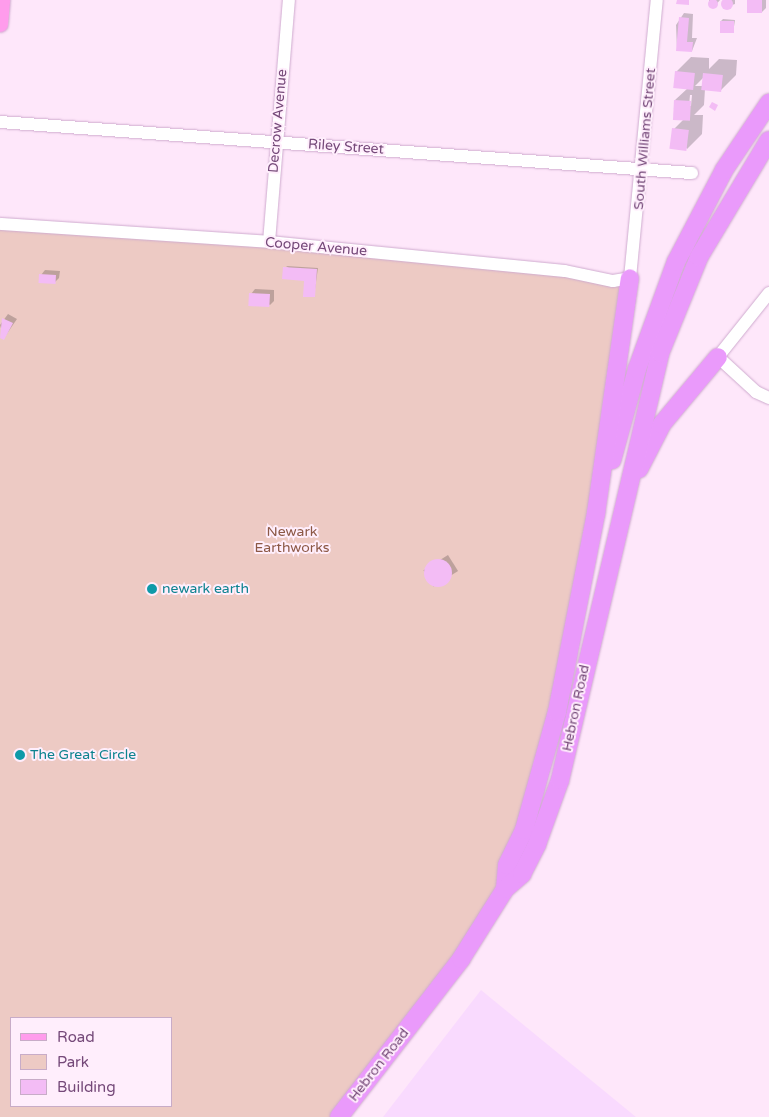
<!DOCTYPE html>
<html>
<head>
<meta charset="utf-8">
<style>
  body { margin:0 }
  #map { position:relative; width:769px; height:1117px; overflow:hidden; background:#fee7fa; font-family:"Varela Round",sans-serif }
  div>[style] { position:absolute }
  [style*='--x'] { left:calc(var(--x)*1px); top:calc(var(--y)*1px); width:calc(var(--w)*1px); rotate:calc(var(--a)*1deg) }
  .commercial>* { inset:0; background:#f9dafe }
  .green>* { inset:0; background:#edcac4 }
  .shadow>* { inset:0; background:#0003; transform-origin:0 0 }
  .building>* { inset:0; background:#f3bcf5; transform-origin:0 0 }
  .round { border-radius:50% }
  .roads { filter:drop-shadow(0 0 1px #cfabcf) drop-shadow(0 0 1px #cfabcf) }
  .minor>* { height:12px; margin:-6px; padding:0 6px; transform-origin:6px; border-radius:6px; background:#fff }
  .major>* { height:15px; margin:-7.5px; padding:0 7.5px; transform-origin:7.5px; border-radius:7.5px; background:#ff9cec }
  .highway>* { height:18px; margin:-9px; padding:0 9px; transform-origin:9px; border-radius:9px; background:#ea9afb }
  .dots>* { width:14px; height:14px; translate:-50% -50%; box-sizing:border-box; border:2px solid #ffeefc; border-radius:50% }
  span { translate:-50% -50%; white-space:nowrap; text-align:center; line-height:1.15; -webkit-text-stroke:4px #ffeefc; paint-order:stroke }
  .street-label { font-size:14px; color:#754979 }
  .park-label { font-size:14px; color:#8c5845 }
  .culture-label { font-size:14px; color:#0d838f }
  .left { translate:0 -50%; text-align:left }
  .legend { position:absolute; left:10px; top:1017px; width:162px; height:90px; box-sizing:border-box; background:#ffeefc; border:1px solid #c8acc8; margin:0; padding:6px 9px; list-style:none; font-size:15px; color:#754979 }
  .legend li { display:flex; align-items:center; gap:10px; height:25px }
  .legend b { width:25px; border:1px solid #c8acc8 }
</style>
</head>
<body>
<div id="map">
  <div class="commercial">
    <i style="clip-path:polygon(481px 990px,636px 1117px,383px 1117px)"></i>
  </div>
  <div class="green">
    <i style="clip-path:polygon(evenodd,0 224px,269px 242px,630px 278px,596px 513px,505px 889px,339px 1117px,0 1117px,0 224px,11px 1018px,171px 1018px,171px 1106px,11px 1106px,11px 1018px)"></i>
  </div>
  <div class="shadow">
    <i style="clip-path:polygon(709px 0,720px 0,715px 6px,709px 6px)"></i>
    <i style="clip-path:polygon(723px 0,735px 0,735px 4px,723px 8px)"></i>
    <i style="clip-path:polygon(749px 0,766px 0,766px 8px,761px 13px)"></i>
    <i style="clip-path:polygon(684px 13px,693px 14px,692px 38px,697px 38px,692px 51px,677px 50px,676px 25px)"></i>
    <i style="clip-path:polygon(723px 19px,735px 20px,733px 33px,721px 21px)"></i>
    <i style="clip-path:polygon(evenodd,691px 57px,709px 58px,709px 69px,719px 59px,737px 60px,736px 75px,721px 90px,705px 89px,704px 105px,694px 115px,703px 115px,702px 134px,687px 149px,674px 129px,683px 120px,675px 100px,688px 88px,676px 72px,691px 57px,703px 78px,703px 86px,695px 86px,703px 78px,691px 57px,690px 95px,692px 95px,691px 106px,689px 106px,690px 95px)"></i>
    <i style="clip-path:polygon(286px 266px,318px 268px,314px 296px,306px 280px)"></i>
    <i style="clip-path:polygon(45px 270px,60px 271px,59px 278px,54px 283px,41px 275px)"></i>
    <i style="clip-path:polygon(255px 289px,274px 290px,274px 301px,270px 305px,251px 294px)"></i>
    <i style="clip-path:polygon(8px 314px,17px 319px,4px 338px,0 325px)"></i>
    <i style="left:448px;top:555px;width:19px;height:29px;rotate:58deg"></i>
  </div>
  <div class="building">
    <i class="round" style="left:721px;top:-2px;width:12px;height:12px"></i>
    <i class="round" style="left:708px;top:-1px;width:10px;height:10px"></i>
    <i style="clip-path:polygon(677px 0,689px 0,689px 5px,676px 4px)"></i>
    <i style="left:747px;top:0;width:15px;height:13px"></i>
    <i style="clip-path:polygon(679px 17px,689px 18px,687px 42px,693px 42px,692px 52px,676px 51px)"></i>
    <i style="left:720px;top:21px;width:14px;height:12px"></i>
    <i style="left:675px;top:71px;width:20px;height:17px;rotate:6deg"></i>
    <i style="left:703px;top:73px;width:20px;height:17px;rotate:6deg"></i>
    <i style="left:674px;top:100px;width:17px;height:20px;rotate:3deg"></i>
    <i style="clip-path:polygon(712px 102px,718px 105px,715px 111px,709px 107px)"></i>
    <i style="left:672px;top:128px;width:17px;height:21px;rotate:7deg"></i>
    <i style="clip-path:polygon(283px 267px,317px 269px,315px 297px,303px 297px,304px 281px,282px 279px)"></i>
    <i style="left:39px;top:274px;width:17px;height:9px;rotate:3deg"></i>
    <i style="left:249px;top:293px;width:21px;height:13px;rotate:3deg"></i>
    <i style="clip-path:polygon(2px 318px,13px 323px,4px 340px,0 338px)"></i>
    <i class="round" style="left:424px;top:559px;width:28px;height:28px"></i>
  </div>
  <div class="roads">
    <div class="minor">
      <i style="--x:0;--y:122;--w:694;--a:4.22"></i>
      <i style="--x:0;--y:224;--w:270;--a:3.8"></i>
      <i style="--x:269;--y:242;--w:297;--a:5.6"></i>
      <i style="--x:565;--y:271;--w:49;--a:11.8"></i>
      <i style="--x:613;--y:281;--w:17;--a:-10"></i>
      <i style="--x:630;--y:278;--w:279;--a:-84.5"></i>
      <i style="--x:269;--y:242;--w:243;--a:-85.3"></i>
      <i style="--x:769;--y:293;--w:82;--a:128.6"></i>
      <i style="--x:718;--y:357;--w:52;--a:42.6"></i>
      <i style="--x:756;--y:392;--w:14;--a:25"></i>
    </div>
    <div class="major">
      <i style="--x:0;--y:24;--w:24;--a:-85"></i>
    </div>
    <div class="highway">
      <i style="--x:612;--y:460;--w:94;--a:-74.6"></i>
      <i style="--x:637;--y:369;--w:114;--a:-70"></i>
      <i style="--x:676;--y:262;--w:104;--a:-62.4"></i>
      <i style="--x:724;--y:170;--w:81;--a:-56.1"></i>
      <i style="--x:639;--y:469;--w:51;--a:-62.9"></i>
      <i style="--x:662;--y:424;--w:87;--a:-50.1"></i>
      <i style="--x:505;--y:889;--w:24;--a:-85"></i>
      <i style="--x:507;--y:865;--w:39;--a:-64"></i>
      <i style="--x:524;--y:830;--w:123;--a:-74.4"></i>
      <i style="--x:557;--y:712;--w:203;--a:-78.9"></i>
      <i style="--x:596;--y:513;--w:237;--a:-81.8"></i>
      <i style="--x:339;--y:1117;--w:200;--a:-52.3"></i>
      <i style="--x:461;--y:959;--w:83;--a:-57.8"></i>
      <i style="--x:505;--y:889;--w:23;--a:-41"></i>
      <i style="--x:522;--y:874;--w:34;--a:-63"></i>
      <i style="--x:537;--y:844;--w:68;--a:-70.2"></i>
      <i style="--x:560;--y:780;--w:439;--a:-76.8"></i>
      <i style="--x:660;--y:353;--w:104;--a:-67.9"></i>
      <i style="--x:699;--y:257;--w:136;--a:-59.1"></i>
    </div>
  </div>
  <div class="dots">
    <i style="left:152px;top:589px;background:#0f9aa8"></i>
    <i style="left:20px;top:755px;background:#0f9aa8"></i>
  </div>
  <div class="street-label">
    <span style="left:278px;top:121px;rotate:-85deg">Decrow Avenue</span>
    <span style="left:645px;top:139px;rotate:-85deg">South Williams Street</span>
    <span style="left:346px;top:147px;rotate:4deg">Riley Street</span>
    <span style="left:316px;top:247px;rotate:5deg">Cooper Avenue</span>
    <span style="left:576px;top:708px;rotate:-78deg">Hebron Road</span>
    <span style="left:379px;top:1065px;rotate:-52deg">Hebron Road</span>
  </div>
  <div class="park-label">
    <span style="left:292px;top:540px">Newark<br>Earthworks</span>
  </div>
  <div class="culture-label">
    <span class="left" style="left:162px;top:589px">newark earth</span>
    <span class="left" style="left:30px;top:755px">The Great Circle</span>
  </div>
  <ul class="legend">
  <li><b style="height:6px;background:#ff9cec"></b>Road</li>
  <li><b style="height:14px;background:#edcac4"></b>Park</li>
  <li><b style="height:14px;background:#f3bcf5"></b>Building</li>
  </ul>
</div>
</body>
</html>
